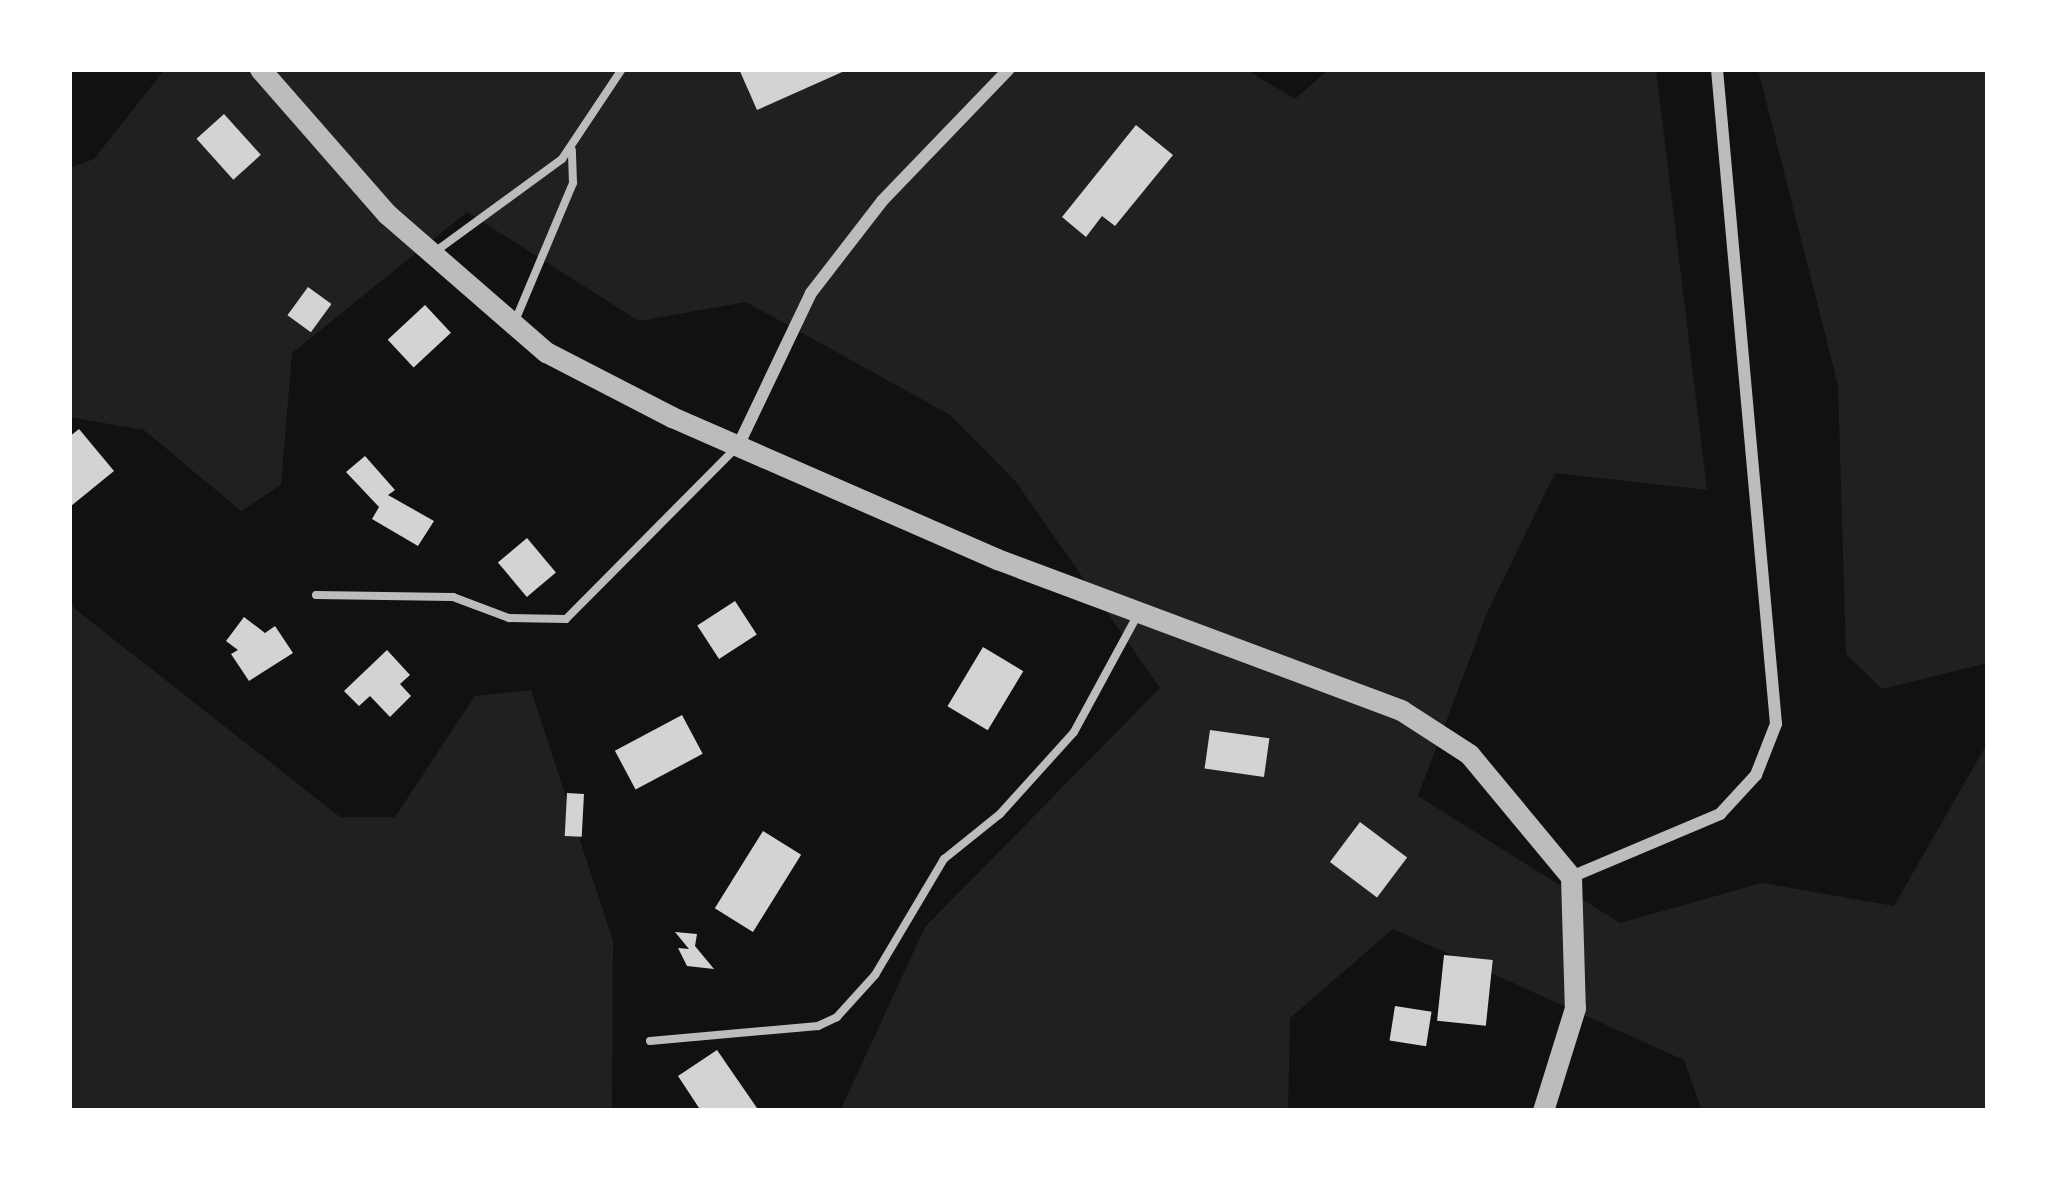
<!DOCTYPE html>
<html>
<head>
<meta charset="utf-8">
<style>
  body { margin:0 }
  #map { position:relative; width:2057px; height:1180px; overflow:hidden; background:#111; font-family:"Noto Sans",sans-serif }
  div>[style] { position:absolute }
  [style*='--x'] { left:calc(var(--x)*1px); top:calc(var(--y)*1px); width:calc(var(--w)*1px); rotate:calc(var(--a)*1deg) }
  .green>* { inset:0; background:#202020 }
  .building>* { inset:0; background:#d3d3d3; transform-origin:0 0 }
  .service>* { height:8px; margin:-4px; padding:0 4px; transform-origin:4px; border-radius:4px; background:#bcbcbc }
  .minor>* { height:12px; margin:-6px; padding:0 6px; transform-origin:6px; border-radius:6px; background:#bcbcbc }
  .tertiary>* { height:21px; margin:-10.5px; padding:0 10.5px; transform-origin:10.5px; border-radius:10.5px; background:#bcbcbc }
  span { translate:-50% -50%; white-space:nowrap; text-align:center; line-height:1.15; -webkit-text-stroke:9px #fff; paint-order:stroke }
  .frame { position:absolute; inset:0; border:72px solid #fff; pointer-events:none }
</style>
</head>
<body>
<div id="map">
  <div class="green">
    <i style="clip-path:polygon(165px 69px,1245px 69px,1295px 99px,1329px 69px,1656px 69px,1707px 490px,1555px 473px,1487px 613px,1418px 796px,1620px 923px,1762px 883px,1894px 906px,1988px 742px,1988px 1111px,1702px 1111px,1684px 1060px,1393px 929px,1290px 1018px,1288px 1111px,840px 1111px,925px 927px,1160px 688px,1016px 482px,950px 415px,746px 302px,639px 321px,467px 212px,292px 353px,281px 485px,241px 511px,144px 430px,69px 417px,69px 168px,94px 159px)"></i>
    <i style="clip-path:polygon(1758px 69px,1988px 69px,1988px 663px,1882px 689px,1846px 654px,1838px 385px)"></i>
    <i style="clip-path:polygon(69px 596px,75px 609px,340px 817px,395px 817px,475px 696px,531px 690px,613px 941px,612px 1111px,69px 1111px)"></i>
  </div>
  <div class="building">
    <i style="clip-path:polygon(739px 69px,849px 69px,757px 110px)"></i>
    <i style="left:224px;top:114px;width:55px;height:37px;rotate:48deg"></i>
    <i style="clip-path:polygon(1136px 125px,1173px 155px,1115px 226px,1102px 216px,1086px 237px,1062px 217px)"></i>
    <i style="left:308px;top:287px;width:29px;height:35px;rotate:36deg"></i>
    <i style="left:425px;top:305px;width:38px;height:51px;rotate:47deg"></i>
    <i style="clip-path:polygon(79px 429px,114px 471px,71px 506px,69px 437px)"></i>
    <i style="clip-path:polygon(365px 456px,395px 490px,388px 495px,434px 521px,418px 546px,372px 519px,379px 507px,346px 472px)"></i>
    <i style="left:527px;top:538px;width:45px;height:38px;rotate:50deg"></i>
    <i style="left:735px;top:601px;width:40px;height:45px;rotate:57deg"></i>
    <i style="clip-path:polygon(244px 617px,265px 633px,275px 626px,293px 653px,249px 681px,231px 654px,238px 650px,226px 641px)"></i>
    <i style="left:983px;top:647px;width:47px;height:69px;rotate:31deg"></i>
    <i style="clip-path:polygon(387px 650px,410px 675px,400px 684px,411px 696px,390px 717px,370px 696px,359px 706px,344px 691px)"></i>
    <i style="left:682px;top:715px;width:44px;height:76px;rotate:62deg"></i>
    <i style="left:1210px;top:730px;width:60px;height:39px;rotate:8deg"></i>
    <i style="left:567px;top:793px;width:17px;height:43px;rotate:3deg"></i>
    <i style="left:1360px;top:822px;width:59px;height:50px;rotate:37deg"></i>
    <i style="left:763px;top:831px;width:45px;height:91px;rotate:32deg"></i>
    <i style="clip-path:polygon(675px 932px,697px 934px,695px 946px,714px 969px,687px 966px,678px 948px,689px 949px)"></i>
    <i style="left:1444px;top:955px;width:49px;height:66px;rotate:6deg"></i>
    <i style="left:1395px;top:1006px;width:37px;height:35px;rotate:9deg"></i>
    <i style="clip-path:polygon(717px 1050px,759px 1111px,701px 1111px,678px 1076px)"></i>
  </div>
  <div class="service">
    <i style="--x:436;--y:251;--w:156;--a:-36.1"></i>
    <i style="--x:562;--y:159;--w:108;--a:-56.3"></i>
    <i style="--x:515;--y:321;--w:150;--a:-67.2"></i>
    <i style="--x:573;--y:183;--w:33;--a:-92"></i>
    <i style="--x:316;--y:595;--w:137;--a:0.8"></i>
    <i style="--x:453;--y:597;--w:60;--a:20.6"></i>
    <i style="--x:509;--y:618;--w:57;--a:1"></i>
    <i style="--x:566;--y:619;--w:238;--a:-45.2"></i>
    <i style="--x:650;--y:1041;--w:169;--a:-5.1"></i>
    <i style="--x:818;--y:1026;--w:21;--a:-25"></i>
    <i style="--x:837;--y:1017;--w:57;--a:-47.9"></i>
    <i style="--x:875;--y:975;--w:135;--a:-59.3"></i>
    <i style="--x:944;--y:859;--w:72;--a:-38.8"></i>
    <i style="--x:1000;--y:814;--w:110;--a:-47.9"></i>
    <i style="--x:1074;--y:732;--w:132;--a:-61.5"></i>
  </div>
  <div class="minor">
    <i style="--x:739;--y:444;--w:167;--a:-64.5"></i>
    <i style="--x:811;--y:293;--w:116;--a:-52.3"></i>
    <i style="--x:882;--y:201;--w:183;--a:-46.1"></i>
    <i style="--x:1571;--y:877;--w:162;--a:-22.9"></i>
    <i style="--x:1720;--y:814;--w:53;--a:-47.3"></i>
    <i style="--x:1756;--y:775;--w:55;--a:-68.6"></i>
    <i style="--x:1776;--y:724;--w:658;--a:-95.15"></i>
  </div>
  <div class="tertiary">
    <i style="--x:260;--y:69;--w:193;--a:48.8"></i>
    <i style="--x:387;--y:214;--w:211;--a:41"></i>
    <i style="--x:546;--y:352;--w:142;--a:27.3"></i>
    <i style="--x:672;--y:417;--w:355;--a:23.6"></i>
    <i style="--x:997;--y:559;--w:431;--a:20.5"></i>
    <i style="--x:1401;--y:710;--w:81;--a:32.9"></i>
    <i style="--x:1469;--y:754;--w:160;--a:50.3"></i>
    <i style="--x:1571;--y:877;--w:131;--a:88.3"></i>
    <i style="--x:1575;--y:1008;--w:108;--a:107.3"></i>
  </div>
  <div class="frame"></div>
</div>
</body>
</html>
